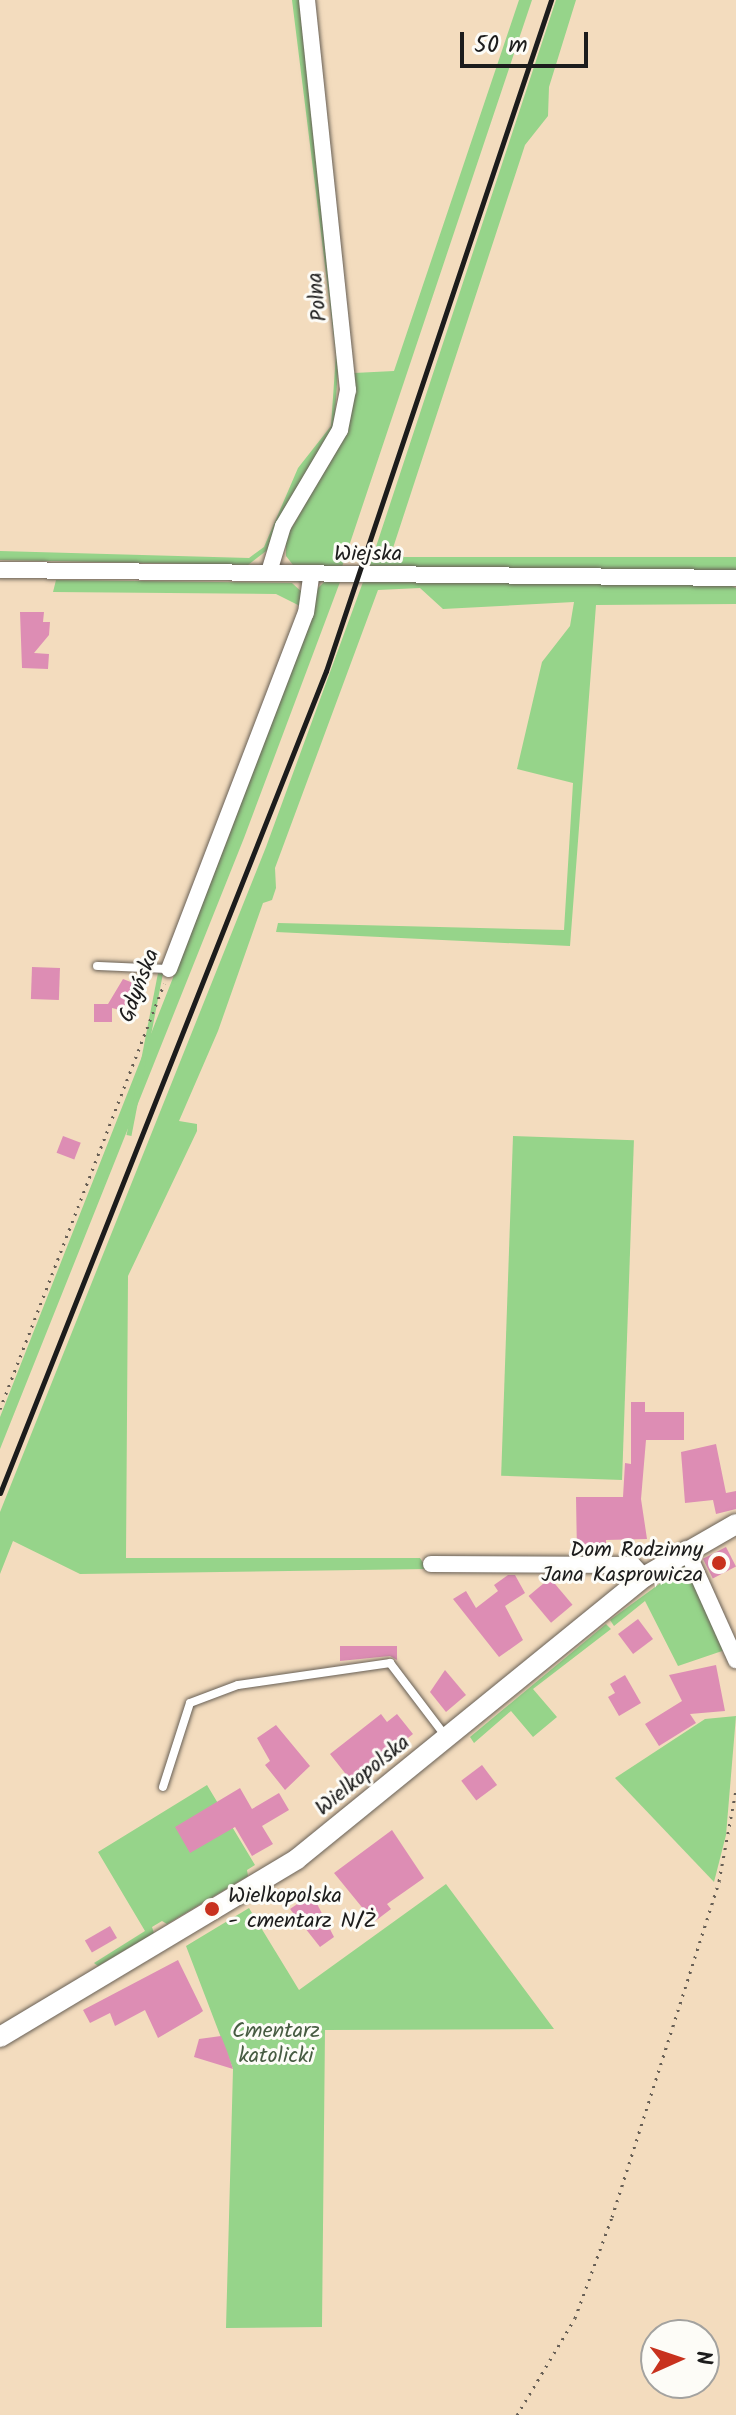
<!DOCTYPE html>
<html>
<head>
<meta charset="utf-8">
<style>
  body { margin:0 }
  #map { position:relative; width:736px; height:2415px; overflow:hidden; background:#f3dcbe; font-family:Kalam,sans-serif }
  div>[style] { position:absolute }
  [style*='--x'] { left:calc(var(--x)*1px); top:calc(var(--y)*1px); width:calc(var(--w)*1px); rotate:calc(var(--a)*1deg) }
  .green>* { inset:0; background:#96d48a; transform-origin:0 0 }
  .building>* { inset:0; background:#dd8db4; transform-origin:0 0 }
  .path>* { height:3px; margin-top:-1.5px; transform-origin:0; background:repeating-linear-gradient(90deg,#675f55 0 2px,transparent 0 8px) }
  .roads { filter:drop-shadow(0 0 2px #675f55) drop-shadow(0 0 2px #675f55) }
  .service>* { height:8px; margin:-4px; padding:0 4px; transform-origin:4px; border-radius:4px; background:#fff }
  .minor>* { height:16px; margin:-8px; padding:0 8px; transform-origin:8px; border-radius:8px; background:#fff }
  .tertiary>* { height:20px; margin:-10px; padding:0 10px; transform-origin:10px; border-radius:10px; background:#fff }
  .rail>* { height:5px; margin:-2.5px; padding:0 2.5px; transform-origin:2.5px; border-radius:2.5px; background:#1c1c1c }
  .dots>* { width:22px; height:22px; translate:-50% -50%; box-sizing:border-box; border:4px solid #fdfcf7; border-radius:50% }
  span { translate:-50% -50%; white-space:nowrap; text-align:center; line-height:1.15; -webkit-text-stroke:6px #fdfcf7; paint-order:stroke }
  .street-label { font-size:22px; color:#1c1c1c }
  .poi-label { font-size:22px; color:#1c1c1c }
  .right { translate:-100% -50%; text-align:right }
  .left { translate:0 -50%; text-align:left }
  .park-label { font-size:22px; color:#475c42 }
  .north { position:absolute; left:640px; top:2319px; width:80px; height:80px; box-sizing:border-box; background:#fdfcf7; border:2px solid #a3a29f; border-radius:50%; rotate:87deg; font-size:22px; font-weight:700; line-height:32px; text-align:center; color:#1c1c1c }
  .north::after { content:''; display:block; margin:auto; width:28px; height:36px; background:#c8321e; clip-path:polygon(50% 0,100% 100%,50% 72%,0 100%) }
  .scale { position:absolute; left:460px; top:32px; width:128px; height:36px; box-sizing:border-box; border:4px solid #1c1c1c; border-top:0; padding-left:10px; font-size:24px; line-height:28px; white-space:nowrap; color:#1c1c1c; -webkit-text-stroke:6px #fdfcf7; paint-order:stroke }
</style>
</head>
<body>
<div id="map">
  <div class="green">
    <i style="clip-path:polygon(292px 0,299px 0,339px 354px,334px 429px,270px 548px,248px 565px,0 560px,0 551px,249px 558px,264px 547px,298px 468px,331px 426px,336px 354px)"></i>
    <i style="clip-path:polygon(519px 0,532px 0,341px 570px,293px 565px,286px 556px,286px 538px,345px 433px,354px 373px,394px 371px)"></i>
    <i style="clip-path:polygon(556px 0,576px 0,549px 87px,548px 116px,525px 145px,393px 548px,404px 557px,736px 557px,736px 571px,368px 571px)"></i>
    <i style="clip-path:polygon(56px 580px,292px 583px,303px 593px,302px 607px,276px 594px,53px 592px)"></i>
    <i style="clip-path:polygon(325px 581px,340px 582px,244px 838px,0 1449px,0 1417px,230px 833px,316px 590px)"></i>
    <i style="clip-path:polygon(363px 582px,725px 583px,736px 588px,736px 604px,596px 605px,570px 946px,276px 932px,278px 923px,564px 930px,573px 783px,517px 769px,542px 662px,570px 626px,574px 602px,443px 609px,420px 588px,378px 590px,275px 868px,276px 888px,272px 900px,263px 903px,218px 1031px,179px 1121px,197px 1124px,197px 1131px,128px 1276px,126px 1558px,420px 1558px,427px 1569px,80px 1574px,13px 1541px,0 1574px,0 1512px,266px 847px)"></i>
    <i style="left:158px;top:973px;width:5px;height:165px;rotate:11deg"></i>
    <i style="left:513px;top:1136px;width:121px;height:340px;rotate:2deg"></i>
    <i style="clip-path:polygon(688px 1563px,728px 1649px,678px 1666px,645px 1601px,614px 1626px,610px 1620px)"></i>
    <i style="clip-path:polygon(606px 1624px,611px 1629px,533px 1689px,557px 1717px,533px 1737px,511px 1711px,474px 1743px,470px 1737px)"></i>
    <i style="clip-path:polygon(736px 1716px,726px 1835px,714px 1882px,615px 1778px,705px 1719px)"></i>
    <i style="clip-path:polygon(207px 1785px,255px 1865px,247px 1870px,248px 1876px,167px 1924px,162px 1921px,152px 1927px,154px 1933px,98px 1966px,94px 1963px,145px 1931px,98px 1852px)"></i>
    <i style="clip-path:polygon(446px 1884px,554px 2029px,325px 2030px,322px 2327px,226px 2328px,233px 2069px,186px 1946px,249px 1908px,299px 1990px)"></i>
  </div>
  <div class="building">
    <i style="clip-path:polygon(20px 612px,44px 612px,43px 622px,50px 622px,49px 635px,34px 653px,49px 654px,48px 669px,22px 668px)"></i>
    <i style="left:32px;top:967px;width:28px;height:32px;rotate:2deg"></i>
    <i style="clip-path:polygon(123px 979px,141px 986px,137px 1004px,125px 1003px,124px 1011px,112px 1008px,112px 1022px,94px 1022px,94px 1004px,108px 1004px)"></i>
    <i style="left:63px;top:1136px;width:19px;height:18px;rotate:21deg"></i>
    <i style="clip-path:polygon(631px 1402px,645px 1402px,645px 1412px,684px 1412px,684px 1440px,646px 1440px,641px 1499px,647px 1539px,606px 1540px,606px 1554px,577px 1554px,576px 1497px,623px 1497px,625px 1463px,631px 1464px)"></i>
    <i style="clip-path:polygon(716px 1444px,726px 1493px,736px 1491px,736px 1509px,716px 1514px,713px 1500px,685px 1503px,681px 1452px)"></i>
    <i style="left:726px;top:1547px;width:22px;height:26px;rotate:63deg"></i>
    <i style="clip-path:polygon(508px 1575px,515px 1575px,525px 1593px,505px 1606px,523px 1640px,499px 1657px,453px 1599px,466px 1591px,476px 1608px,498px 1591px,494px 1585px)"></i>
    <i style="left:550px;top:1578px;width:35px;height:28px;rotate:50deg"></i>
    <i style="left:638px;top:1619px;width:25px;height:25px;rotate:53deg"></i>
    <i style="clip-path:polygon(340px 1646px,397px 1646px,397px 1660px,390px 1656px,340px 1661px)"></i>
    <i style="clip-path:polygon(716px 1665px,725px 1711px,690px 1714px,696px 1723px,659px 1746px,645px 1724px,682px 1701px,669px 1675px)"></i>
    <i style="clip-path:polygon(445px 1670px,466px 1695px,446px 1712px,430px 1692px)"></i>
    <i style="clip-path:polygon(625px 1675px,641px 1703px,619px 1716px,608px 1697px,615px 1693px,610px 1684px)"></i>
    <i style="clip-path:polygon(381px 1714px,387px 1722px,397px 1714px,413px 1734px,352px 1782px,330px 1754px)"></i>
    <i style="clip-path:polygon(276px 1725px,310px 1766px,285px 1790px,265px 1765px,270px 1761px,257px 1738px)"></i>
    <i style="left:482px;top:1765px;width:25px;height:26px;rotate:53deg"></i>
    <i style="clip-path:polygon(240px 1788px,252px 1809px,279px 1793px,289px 1810px,262px 1826px,273px 1844px,252px 1856px,235px 1827px,190px 1853px,175px 1827px)"></i>
    <i style="clip-path:polygon(392px 1830px,424px 1878px,387px 1904px,391px 1909px,374px 1922px,334px 1873px)"></i>
    <i style="clip-path:polygon(312px 1894px,334px 1937px,320px 1947px,290px 1909px)"></i>
    <i style="left:110px;top:1926px;width:14px;height:29px;rotate:60deg"></i>
    <i style="clip-path:polygon(178px 1960px,203px 2011px,199px 2014px,158px 2038px,145px 2010px,115px 2026px,110px 2013px,90px 2023px,83px 2010px)"></i>
    <i style="clip-path:polygon(221px 2036px,227px 2051px,233px 2069px,194px 2057px,199px 2039px)"></i>
  </div>
  <div class="path">
    <i style="--x:0;--y:1409;--w:456;--a:-68.9"></i>
    <i style="--x:517;--y:2415;--w:113;--a:-59.1"></i>
    <i style="--x:575;--y:2318;--w:108;--a:-69.9"></i>
    <i style="--x:612;--y:2217;--w:353;--a:-72.3"></i>
    <i style="--x:719;--y:1881;--w:93;--a:-79.4"></i>
  </div>
  <div class="roads">
    <div class="service">
      <i style="--x:97;--y:966;--w:72;--a:2.4"></i>
      <i style="--x:163;--y:1787;--w:88;--a:-72.2"></i>
      <i style="--x:190;--y:1703;--w:51;--a:-20.6"></i>
      <i style="--x:238;--y:1685;--w:154;--a:-8.2"></i>
      <i style="--x:390;--y:1663;--w:94;--a:52.8"></i>
    </div>
    <div class="minor">
      <i style="--x:0;--y:570;--w:736;--a:0.62"></i>
      <i style="--x:269;--y:572;--w:48;--a:-73.1"></i>
      <i style="--x:283;--y:526;--w:112;--a:-59.3"></i>
      <i style="--x:340;--y:430;--w:41;--a:-78.7"></i>
      <i style="--x:348;--y:390;--w:392;--a:-96"></i>
      <i style="--x:169;--y:969;--w:381;--a:-69"></i>
      <i style="--x:306;--y:613;--w:37;--a:-82"></i>
      <i style="--x:686;--y:1549;--w:122;--a:65.8"></i>
      <i style="--x:431;--y:1564;--w:202;--a:0.3"></i>
      <i style="--x:633;--y:1565;--w:16;--a:47"></i>
    </div>
    <div class="tertiary">
      <i style="--x:0;--y:2037;--w:346;--a:-30.9"></i>
      <i style="--x:297;--y:1859;--w:447;--a:-39.1"></i>
      <i style="--x:644;--y:1577;--w:106;--a:-29.9"></i>
    </div>
  </div>
  <div class="rail">
    <i style="--x:0;--y:1493;--w:884;--a:-68.37"></i>
    <i style="--x:326;--y:671;--w:708;--a:-71.46"></i>
  </div>
  <div class="dots">
    <i style="left:719px;top:1563px;background:#c8321e"></i>
    <i style="left:212px;top:1909px;background:#c8321e"></i>
  </div>
  <div class="street-label">
    <span style="left:318px;top:297px;rotate:-96deg">Polna</span>
    <span style="left:368px;top:555px">Wiejska</span>
    <span style="left:140px;top:986px;rotate:-69deg">Gdyńska</span>
    <span style="left:363px;top:1776px;rotate:-39deg">Wielkopolska</span>
  </div>
  <div class="poi-label">
    <span class="right" style="left:703px;top:1563px">Dom Rodzinny<br>Jana Kasprowicza</span>
    <span class="left" style="left:228px;top:1909px">Wielkopolska<br>- cmentarz N/Ż</span>
  </div>
  <div class="park-label">
    <span style="left:276px;top:2044px">Cmentarz<br>katolicki</span>
  </div>
  <div class="north">N</div>
  <div class="scale">50 m</div>
</div>
</body>
</html>
